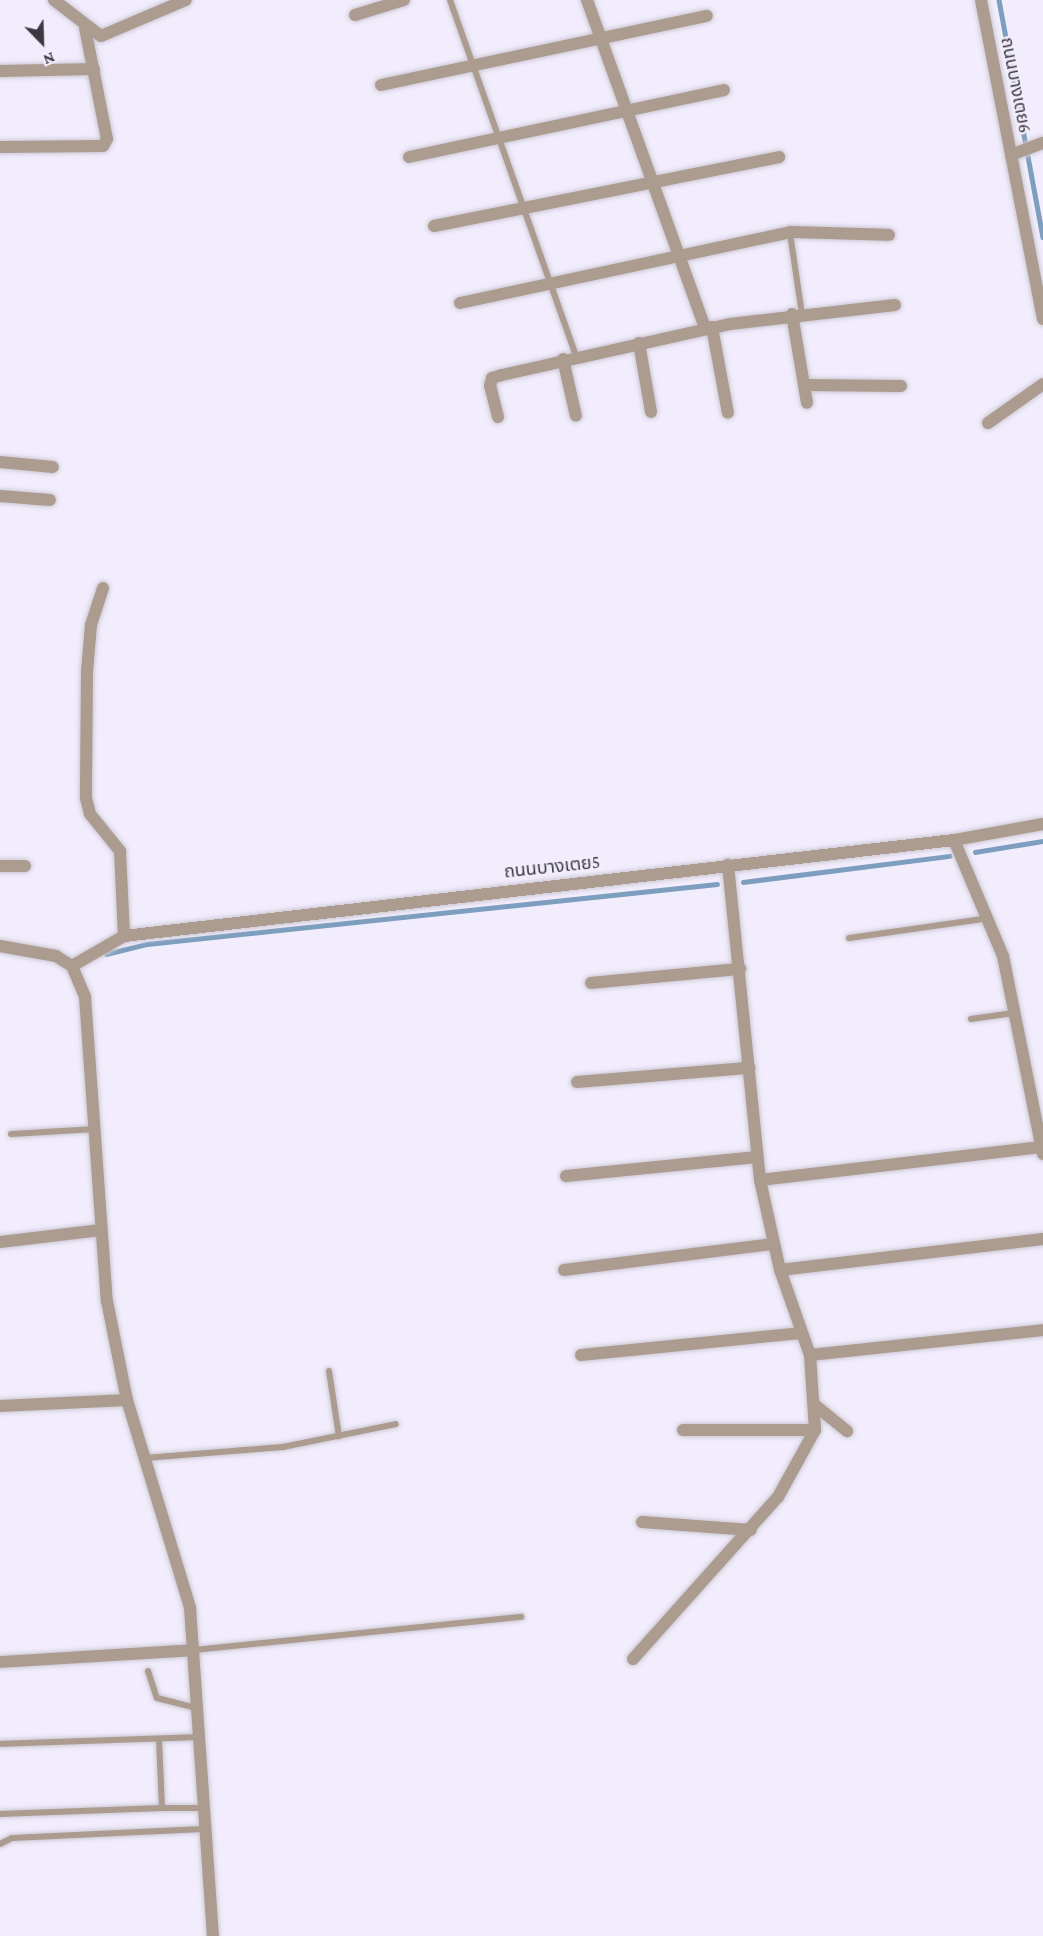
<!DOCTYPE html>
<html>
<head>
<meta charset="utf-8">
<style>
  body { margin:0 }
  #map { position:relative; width:1043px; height:1936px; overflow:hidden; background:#f2edfc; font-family:"Crimson Pro","Noto Sans Thai",serif }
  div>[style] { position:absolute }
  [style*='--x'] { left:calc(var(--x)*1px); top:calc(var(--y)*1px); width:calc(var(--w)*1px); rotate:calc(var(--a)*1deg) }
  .stream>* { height:4.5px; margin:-2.25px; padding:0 2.25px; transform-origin:2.25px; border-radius:2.25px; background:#7d9ebe }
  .roads { filter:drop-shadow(0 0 2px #cdc9d6) drop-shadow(0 0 2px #cdc9d6) }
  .service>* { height:6px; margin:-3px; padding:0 3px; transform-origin:3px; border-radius:3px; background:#ac9b8f }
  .minor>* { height:12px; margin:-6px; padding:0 6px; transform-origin:6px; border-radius:6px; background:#ac9b8f }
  span { translate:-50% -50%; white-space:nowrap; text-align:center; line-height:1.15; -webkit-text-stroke:4.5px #f2edfc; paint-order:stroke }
  .street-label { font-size:18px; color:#3b393f }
  .north { position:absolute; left:12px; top:12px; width:60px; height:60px; -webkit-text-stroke:4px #f2edfc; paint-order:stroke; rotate:157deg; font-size:16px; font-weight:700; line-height:24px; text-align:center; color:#3b393f }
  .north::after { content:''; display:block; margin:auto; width:21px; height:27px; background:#3b393f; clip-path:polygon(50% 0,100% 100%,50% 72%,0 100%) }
</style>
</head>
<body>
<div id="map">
  <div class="stream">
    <i style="--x:999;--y:0;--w:241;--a:79.5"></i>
    <i style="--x:975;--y:852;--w:69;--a:-9.2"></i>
    <i style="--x:743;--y:882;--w:208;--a:-7.2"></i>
    <i style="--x:106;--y:954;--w:42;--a:-13.7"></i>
    <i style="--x:147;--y:944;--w:573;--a:-6.01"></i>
  </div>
  <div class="roads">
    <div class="service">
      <i style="--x:450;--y:0;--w:377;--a:70.5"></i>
      <i style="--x:790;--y:233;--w:82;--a:81.6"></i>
      <i style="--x:849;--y:938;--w:141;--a:-8.1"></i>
      <i style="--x:971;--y:1019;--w:43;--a:-7.9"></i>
      <i style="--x:11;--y:1134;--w:85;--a:-3.4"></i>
      <i style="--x:329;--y:1371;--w:66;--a:81.3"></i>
      <i style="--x:145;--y:1458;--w:138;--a:-4.6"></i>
      <i style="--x:283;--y:1447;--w:115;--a:-11.5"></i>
      <i style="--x:194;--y:1650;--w:329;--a:-5.8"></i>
      <i style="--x:148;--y:1671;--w:28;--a:72"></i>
      <i style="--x:157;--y:1698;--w:40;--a:14.4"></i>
      <i style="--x:0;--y:1744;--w:197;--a:-2"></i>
      <i style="--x:162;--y:1808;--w:40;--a:0"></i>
      <i style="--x:0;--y:1814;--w:162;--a:-2.1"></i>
      <i style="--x:162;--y:1808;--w:69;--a:-92.5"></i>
      <i style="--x:0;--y:1844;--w:13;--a:-27"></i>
      <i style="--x:12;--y:1838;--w:191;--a:-2.7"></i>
    </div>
    <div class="minor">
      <i style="--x:54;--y:0;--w:59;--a:37.5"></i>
      <i style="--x:101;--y:36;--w:92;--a:-23"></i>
      <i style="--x:587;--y:0;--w:349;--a:70.2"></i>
      <i style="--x:981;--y:0;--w:325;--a:79"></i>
      <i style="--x:355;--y:15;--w:51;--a:-17"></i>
      <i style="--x:0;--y:71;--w:94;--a:-1.2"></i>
      <i style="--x:381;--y:85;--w:333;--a:-12"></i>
      <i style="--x:0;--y:147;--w:103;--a:-0.6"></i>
      <i style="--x:103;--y:146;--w:8;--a:-60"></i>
      <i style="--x:107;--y:139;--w:113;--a:-101.2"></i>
      <i style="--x:1011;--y:155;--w:34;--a:-21"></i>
      <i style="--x:409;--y:157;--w:322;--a:-12"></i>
      <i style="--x:434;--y:226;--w:352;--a:-11.3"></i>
      <i style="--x:460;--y:303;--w:338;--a:-12.1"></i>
      <i style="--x:790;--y:232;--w:99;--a:1.7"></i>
      <i style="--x:792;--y:314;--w:90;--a:80.4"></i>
      <i style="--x:712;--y:327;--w:87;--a:79.5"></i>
      <i style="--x:639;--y:343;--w:70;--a:80.1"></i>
      <i style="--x:563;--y:359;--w:58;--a:77.2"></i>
      <i style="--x:804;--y:385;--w:97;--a:0.6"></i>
      <i style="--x:498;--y:417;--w:32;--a:-104"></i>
      <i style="--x:490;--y:386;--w:8;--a:-76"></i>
      <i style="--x:492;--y:378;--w:10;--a:-17"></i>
      <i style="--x:502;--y:375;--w:234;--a:-12.6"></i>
      <i style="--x:730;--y:324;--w:166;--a:-6.6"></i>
      <i style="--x:988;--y:423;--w:67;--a:-35.3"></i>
      <i style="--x:0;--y:462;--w:53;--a:5.4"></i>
      <i style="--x:0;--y:496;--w:50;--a:4.6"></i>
      <i style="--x:103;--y:588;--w:39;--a:108"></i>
      <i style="--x:91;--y:625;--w:47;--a:94.9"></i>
      <i style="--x:87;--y:672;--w:126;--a:90.5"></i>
      <i style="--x:86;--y:798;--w:16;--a:76"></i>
      <i style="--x:90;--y:814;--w:48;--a:51"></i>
      <i style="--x:120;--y:851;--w:85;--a:87.3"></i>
      <i style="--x:954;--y:840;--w:126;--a:67.1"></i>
      <i style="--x:1003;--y:956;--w:202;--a:78.6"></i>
      <i style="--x:0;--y:866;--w:25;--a:0"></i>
      <i style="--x:0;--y:946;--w:57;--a:10.1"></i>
      <i style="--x:56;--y:956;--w:19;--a:32"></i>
      <i style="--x:72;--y:966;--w:34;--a:67"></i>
      <i style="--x:85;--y:997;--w:305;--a:85.9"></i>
      <i style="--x:107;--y:1301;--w:101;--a:78.6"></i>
      <i style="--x:127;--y:1400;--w:217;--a:73.1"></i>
      <i style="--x:190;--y:1608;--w:329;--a:86"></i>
      <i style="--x:72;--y:966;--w:60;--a:-30"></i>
      <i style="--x:124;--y:936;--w:836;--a:-6.6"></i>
      <i style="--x:954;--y:840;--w:90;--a:-10.2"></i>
      <i style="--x:591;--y:983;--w:150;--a:-5.4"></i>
      <i style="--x:577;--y:1082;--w:173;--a:-4.7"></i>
      <i style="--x:566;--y:1176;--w:192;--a:-5.7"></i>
      <i style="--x:760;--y:1180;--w:283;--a:-6.7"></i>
      <i style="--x:0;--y:1242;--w:102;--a:-6.8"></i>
      <i style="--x:564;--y:1270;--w:211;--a:-7.1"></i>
      <i style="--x:780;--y:1270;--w:265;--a:-6.7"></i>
      <i style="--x:581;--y:1355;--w:220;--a:-5.7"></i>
      <i style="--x:810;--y:1355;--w:234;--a:-6.1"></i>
      <i style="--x:0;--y:1406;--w:127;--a:-2.7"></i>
      <i style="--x:816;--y:1406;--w:40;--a:39"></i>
      <i style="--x:683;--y:1430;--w:132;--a:0"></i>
      <i style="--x:642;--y:1522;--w:109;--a:4.2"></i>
      <i style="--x:633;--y:1659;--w:217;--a:-48.2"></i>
      <i style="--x:778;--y:1497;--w:77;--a:-61.1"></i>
      <i style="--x:815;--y:1430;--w:75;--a:-93.8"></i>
      <i style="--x:810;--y:1355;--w:90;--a:-109.4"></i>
      <i style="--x:780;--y:1270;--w:92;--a:-102.5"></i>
      <i style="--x:760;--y:1180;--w:317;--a:-95.8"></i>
      <i style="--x:0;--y:1662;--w:194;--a:-3.5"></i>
    </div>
  </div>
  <div class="street-label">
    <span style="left:1016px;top:85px;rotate:79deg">ถนนบางเตย6</span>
    <span style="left:552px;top:867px;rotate:-6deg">ถนนบางเตย5</span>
  </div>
  <div class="north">N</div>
</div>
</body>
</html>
